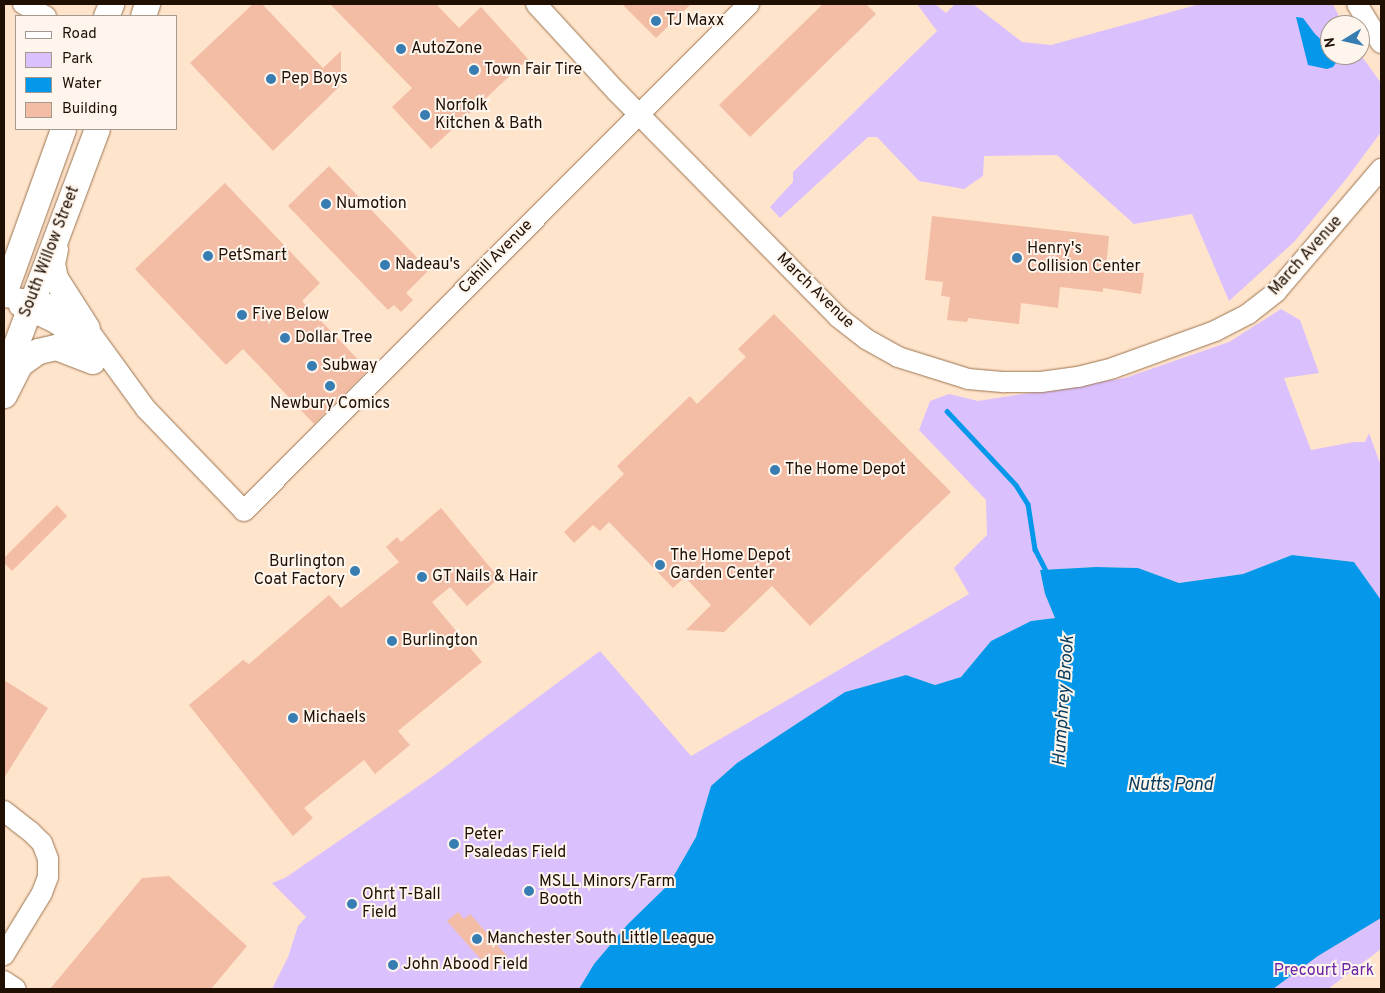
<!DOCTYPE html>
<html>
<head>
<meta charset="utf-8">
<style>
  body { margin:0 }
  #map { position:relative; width:1385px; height:993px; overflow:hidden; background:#ffe4cc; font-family:Overpass,sans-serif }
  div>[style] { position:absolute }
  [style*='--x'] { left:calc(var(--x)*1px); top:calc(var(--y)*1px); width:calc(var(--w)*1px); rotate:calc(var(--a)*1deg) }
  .green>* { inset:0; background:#dbc0fe }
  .water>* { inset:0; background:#0598ea }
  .stream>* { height:4.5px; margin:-2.25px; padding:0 2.25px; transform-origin:2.25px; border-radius:2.25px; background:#0598ea }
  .building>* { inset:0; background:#f3bca4 }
  .roads { filter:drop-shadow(0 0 1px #9b744e) drop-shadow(0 0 1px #9b744e) }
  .minor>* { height:20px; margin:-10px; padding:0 10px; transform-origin:10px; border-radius:10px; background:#fff }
  .major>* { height:25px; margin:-12.5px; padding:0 12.5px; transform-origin:12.5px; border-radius:12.5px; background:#fff }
  .dots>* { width:14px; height:14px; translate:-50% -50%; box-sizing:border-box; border:2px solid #fef5ed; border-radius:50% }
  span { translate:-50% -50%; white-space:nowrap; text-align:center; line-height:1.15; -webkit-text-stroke:4px #fef5ed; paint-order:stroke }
  .poi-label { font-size:16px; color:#1f1003 }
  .left { translate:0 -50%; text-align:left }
  .right { translate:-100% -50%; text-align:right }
  .street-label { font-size:16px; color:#1f1003 }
  .park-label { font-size:16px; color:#6a24a4 }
  .water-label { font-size:18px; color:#083a5b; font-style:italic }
  .frame { position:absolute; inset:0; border:5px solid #1f1003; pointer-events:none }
  .legend { position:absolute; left:15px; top:15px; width:162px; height:115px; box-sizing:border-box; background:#fef5ed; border:1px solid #a5998f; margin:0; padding:6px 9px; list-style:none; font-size:15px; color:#1f1003 }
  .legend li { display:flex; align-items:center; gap:10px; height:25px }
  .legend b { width:25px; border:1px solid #a5998f }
  .north { position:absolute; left:1320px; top:15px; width:50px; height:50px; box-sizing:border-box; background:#fef5ed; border:1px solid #a5998f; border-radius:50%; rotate:261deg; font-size:14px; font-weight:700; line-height:20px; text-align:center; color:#1f1003 }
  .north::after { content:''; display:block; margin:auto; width:18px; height:22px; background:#377db2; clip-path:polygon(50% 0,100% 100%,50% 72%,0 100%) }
</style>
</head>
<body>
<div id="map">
  <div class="green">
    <i style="clip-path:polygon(917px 4px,935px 4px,946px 13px,955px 4px,973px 4px,1022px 42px,1051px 45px,1200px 4px,1333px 4px,1343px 25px,1330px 25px,1330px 55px,1360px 54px,1381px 83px,1381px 132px,1347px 178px,1294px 242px,1229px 301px,1192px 214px,1134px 224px,1057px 155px,984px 156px,983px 176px,964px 189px,919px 181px,877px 137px,868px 137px,780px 218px,770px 207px,793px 182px,793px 172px,937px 31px)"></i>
    <i style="clip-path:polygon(1281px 309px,1300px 320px,1319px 373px,1284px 378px,1311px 450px,1354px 442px,1365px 442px,1369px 433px,1381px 466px,1381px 600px,1354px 562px,1292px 555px,1243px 574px,1179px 583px,1138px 568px,1096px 567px,1040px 570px,1045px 594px,1055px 618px,1031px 621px,991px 641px,961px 677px,935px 685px,906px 675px,845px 692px,737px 763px,711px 786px,696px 837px,669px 884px,628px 924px,594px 964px,579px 989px,272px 989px,288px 957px,298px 926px,306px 917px,272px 883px,285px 878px,433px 776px,600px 651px,691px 756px,969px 594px,954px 568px,987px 535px,986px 500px,919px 430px,930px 401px,949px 394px,978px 401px,1125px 378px,1229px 342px)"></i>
    <i style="clip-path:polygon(1381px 918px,1381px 949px,1328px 989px,1273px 989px,1318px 956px)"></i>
  </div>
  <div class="water">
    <i style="clip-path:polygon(1296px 17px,1303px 18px,1315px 34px,1330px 48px,1330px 55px,1340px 57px,1333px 67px,1327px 69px,1308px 65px)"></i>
    <i style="clip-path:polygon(1292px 555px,1354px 562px,1381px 600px,1381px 918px,1318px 956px,1273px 989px,579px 989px,594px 964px,628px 924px,669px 884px,696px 837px,711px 786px,737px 763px,845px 692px,906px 675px,935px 685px,961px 677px,991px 641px,1031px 621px,1055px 618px,1045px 594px,1040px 570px,1096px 567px,1138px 568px,1179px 583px,1243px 574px)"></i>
  </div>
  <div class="stream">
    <i style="--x:947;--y:411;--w:101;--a:47"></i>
    <i style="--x:1016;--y:485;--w:22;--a:58"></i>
    <i style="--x:1028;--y:504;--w:46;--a:81.2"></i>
    <i style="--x:1035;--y:549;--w:27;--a:63"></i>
  </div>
  <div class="building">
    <i style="clip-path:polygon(253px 4px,262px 4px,323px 68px,341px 51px,341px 76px,335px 81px,340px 86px,273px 151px,190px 63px)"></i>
    <i style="clip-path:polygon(330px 4px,436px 4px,459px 28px,481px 7px,528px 59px,431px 149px,392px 107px,412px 88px)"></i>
    <i style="clip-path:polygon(622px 4px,691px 4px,656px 38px)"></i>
    <i style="clip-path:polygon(823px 4px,866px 4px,876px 14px,750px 137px,719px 105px)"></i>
    <i style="clip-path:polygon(329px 166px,429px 270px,406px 293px,413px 300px,401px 312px,394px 305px,388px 310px,288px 206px)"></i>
    <i style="clip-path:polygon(225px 183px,320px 283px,302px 301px,368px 370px,314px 424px,243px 349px,226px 365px,135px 269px)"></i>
    <i style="clip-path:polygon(932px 216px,1109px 236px,1106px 268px,1144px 273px,1141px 294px,1103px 288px,1103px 292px,1060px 287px,1058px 308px,1021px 303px,1019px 324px,968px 318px,967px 322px,947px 320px,950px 297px,941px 296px,943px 282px,925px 280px)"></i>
    <i style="clip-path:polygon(774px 314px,951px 492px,810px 626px,772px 586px,724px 632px,686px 630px,711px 605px,685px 577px,673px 588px,609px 522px,600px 531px,593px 525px,574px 543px,564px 532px,624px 474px,617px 466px,690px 396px,697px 404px,746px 357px,738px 349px)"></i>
    <i style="clip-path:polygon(57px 505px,67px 516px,12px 571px,4px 563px,4px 558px)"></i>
    <i style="clip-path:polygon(441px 508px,499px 578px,467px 606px,450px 587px,432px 602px,482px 662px,398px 731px,410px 745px,375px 774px,364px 760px,304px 808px,313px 818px,293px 836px,189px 705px,243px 660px,249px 664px,329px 595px,341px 608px,399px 562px,386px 547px,397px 537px,401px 542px)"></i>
    <i style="clip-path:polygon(4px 680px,48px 708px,4px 778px)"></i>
    <i style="clip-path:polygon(169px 876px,247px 946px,211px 989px,50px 989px,142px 878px)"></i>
    <i style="clip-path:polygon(458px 912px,464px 919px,470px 914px,508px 957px,491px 971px,447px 921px)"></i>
  </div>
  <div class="roads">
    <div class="minor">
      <i style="--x:23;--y:4;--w:26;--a:28"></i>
      <i style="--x:536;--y:4;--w:120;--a:47.4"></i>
      <i style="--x:617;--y:92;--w:315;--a:45.5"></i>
      <i style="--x:838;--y:317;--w:36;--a:38"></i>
      <i style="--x:866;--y:339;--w:37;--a:29"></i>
      <i style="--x:898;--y:357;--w:73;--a:17.4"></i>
      <i style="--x:968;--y:379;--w:37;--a:5"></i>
      <i style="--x:1005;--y:382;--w:36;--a:0"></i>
      <i style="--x:1041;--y:382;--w:37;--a:-8"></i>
      <i style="--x:1078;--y:377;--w:36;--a:-14"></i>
      <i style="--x:1113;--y:368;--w:109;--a:-19.9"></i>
      <i style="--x:1215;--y:331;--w:37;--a:-27"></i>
      <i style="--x:1248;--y:314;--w:36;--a:-38"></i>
      <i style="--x:1276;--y:292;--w:162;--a:-49.5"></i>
      <i style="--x:1357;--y:4;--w:46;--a:58.4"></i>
      <i style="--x:4;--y:297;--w:28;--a:6"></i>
      <i style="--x:32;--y:300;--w:30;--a:14"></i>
      <i style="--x:61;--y:307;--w:14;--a:34"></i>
      <i style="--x:73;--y:315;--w:19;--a:43"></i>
      <i style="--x:87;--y:328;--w:100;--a:53.9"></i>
      <i style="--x:146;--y:409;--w:141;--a:46.1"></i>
      <i style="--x:244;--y:511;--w:716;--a:-45.11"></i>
      <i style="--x:19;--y:306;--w:40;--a:25"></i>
      <i style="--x:55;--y:323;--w:17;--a:36"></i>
      <i style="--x:69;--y:333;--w:36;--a:51"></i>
      <i style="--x:4;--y:811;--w:33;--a:38"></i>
      <i style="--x:30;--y:831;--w:17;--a:45"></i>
      <i style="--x:42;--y:843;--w:17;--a:69"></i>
      <i style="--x:48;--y:859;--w:18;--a:90"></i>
      <i style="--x:48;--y:877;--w:17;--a:111"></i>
      <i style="--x:42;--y:893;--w:73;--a:121.5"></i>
      <i style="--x:4;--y:981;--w:14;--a:34"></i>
    </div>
    <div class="major">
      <i style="--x:106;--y:16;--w:13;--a:-67"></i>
      <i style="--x:143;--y:16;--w:13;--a:-72"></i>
      <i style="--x:55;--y:249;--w:14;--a:102"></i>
      <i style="--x:52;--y:263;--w:15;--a:79"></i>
      <i style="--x:55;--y:278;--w:59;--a:57.4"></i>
      <i style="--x:4;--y:293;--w:174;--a:-70.2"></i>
      <i style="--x:4;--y:376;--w:264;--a:-69.4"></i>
      <i style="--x:4;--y:395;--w:35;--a:-63"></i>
      <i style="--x:20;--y:364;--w:22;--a:-36"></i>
      <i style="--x:38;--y:351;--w:18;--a:-13"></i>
      <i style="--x:56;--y:347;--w:39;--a:21"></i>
    </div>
  </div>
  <div class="dots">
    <i style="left:656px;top:21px;background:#377db2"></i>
    <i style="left:401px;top:49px;background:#377db2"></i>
    <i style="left:474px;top:70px;background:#377db2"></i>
    <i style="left:271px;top:79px;background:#377db2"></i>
    <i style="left:425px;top:115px;background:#377db2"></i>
    <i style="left:326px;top:204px;background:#377db2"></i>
    <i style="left:208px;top:256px;background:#377db2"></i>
    <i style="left:1017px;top:258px;background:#377db2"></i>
    <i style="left:385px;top:265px;background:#377db2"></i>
    <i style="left:242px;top:315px;background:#377db2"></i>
    <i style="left:285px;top:338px;background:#377db2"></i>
    <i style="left:312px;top:366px;background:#377db2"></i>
    <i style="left:330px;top:386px;background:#377db2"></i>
    <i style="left:775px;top:470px;background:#377db2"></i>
    <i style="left:660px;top:565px;background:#377db2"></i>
    <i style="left:355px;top:571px;background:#377db2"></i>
    <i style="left:422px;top:577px;background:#377db2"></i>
    <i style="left:392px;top:641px;background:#377db2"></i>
    <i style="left:293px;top:718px;background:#377db2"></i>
    <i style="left:454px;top:844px;background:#377db2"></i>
    <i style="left:529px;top:891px;background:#377db2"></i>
    <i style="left:352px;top:904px;background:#377db2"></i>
    <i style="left:477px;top:939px;background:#377db2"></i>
    <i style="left:393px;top:965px;background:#377db2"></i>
  </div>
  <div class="poi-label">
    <span class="left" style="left:666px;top:21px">TJ Maxx</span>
    <span class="left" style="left:411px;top:49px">AutoZone</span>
    <span class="left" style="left:484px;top:70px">Town Fair Tire</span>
    <span class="left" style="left:281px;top:79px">Pep Boys</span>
    <span class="left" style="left:435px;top:115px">Norfolk<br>Kitchen &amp; Bath</span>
    <span class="left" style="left:336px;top:204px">Numotion</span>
    <span class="left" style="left:1027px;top:258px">Henry's<br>Collision Center</span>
    <span class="left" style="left:218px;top:256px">PetSmart</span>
    <span class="left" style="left:395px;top:265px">Nadeau's</span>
    <span class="left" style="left:252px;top:315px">Five Below</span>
    <span class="left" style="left:295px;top:338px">Dollar Tree</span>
    <span class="left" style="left:322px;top:366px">Subway</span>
    <span style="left:330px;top:404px">Newbury Comics</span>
    <span class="left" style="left:785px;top:470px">The Home Depot</span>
    <span class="left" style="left:670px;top:565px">The Home Depot<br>Garden Center</span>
    <span class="right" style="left:345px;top:571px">Burlington<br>Coat Factory</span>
    <span class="left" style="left:432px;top:577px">GT Nails &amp; Hair</span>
    <span class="left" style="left:402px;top:641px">Burlington</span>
    <span class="left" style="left:303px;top:718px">Michaels</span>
    <span class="left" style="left:464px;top:844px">Peter<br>Psaledas Field</span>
    <span class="left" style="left:539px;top:891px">MSLL Minors/Farm<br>Booth</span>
    <span class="left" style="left:362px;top:904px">Ohrt T-Ball<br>Field</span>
    <span class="left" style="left:487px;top:939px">Manchester South Little League</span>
    <span class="left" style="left:403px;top:965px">John Abood Field</span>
  </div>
  <div class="street-label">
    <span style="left:50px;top:252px;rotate:-69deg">South Willow Street</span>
    <span style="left:1306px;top:256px;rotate:-48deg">March Avenue</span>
    <span style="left:496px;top:257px;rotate:-45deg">Cahill Avenue</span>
    <span style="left:815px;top:291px;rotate:44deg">March Avenue</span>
  </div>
  <div class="park-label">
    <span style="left:1324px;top:971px">Precourt Park</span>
  </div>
  <div class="water-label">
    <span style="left:1065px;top:701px;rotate:-86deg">Humphrey Brook</span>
    <span style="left:1170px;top:786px">Nutts Pond</span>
  </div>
  <div class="frame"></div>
  <ul class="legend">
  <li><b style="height:6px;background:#fff"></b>Road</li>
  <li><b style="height:14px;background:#dbc0fe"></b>Park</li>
  <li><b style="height:14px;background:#0598ea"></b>Water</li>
  <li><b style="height:14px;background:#f3bca4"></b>Building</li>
  </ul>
  <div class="north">N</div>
</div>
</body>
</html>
